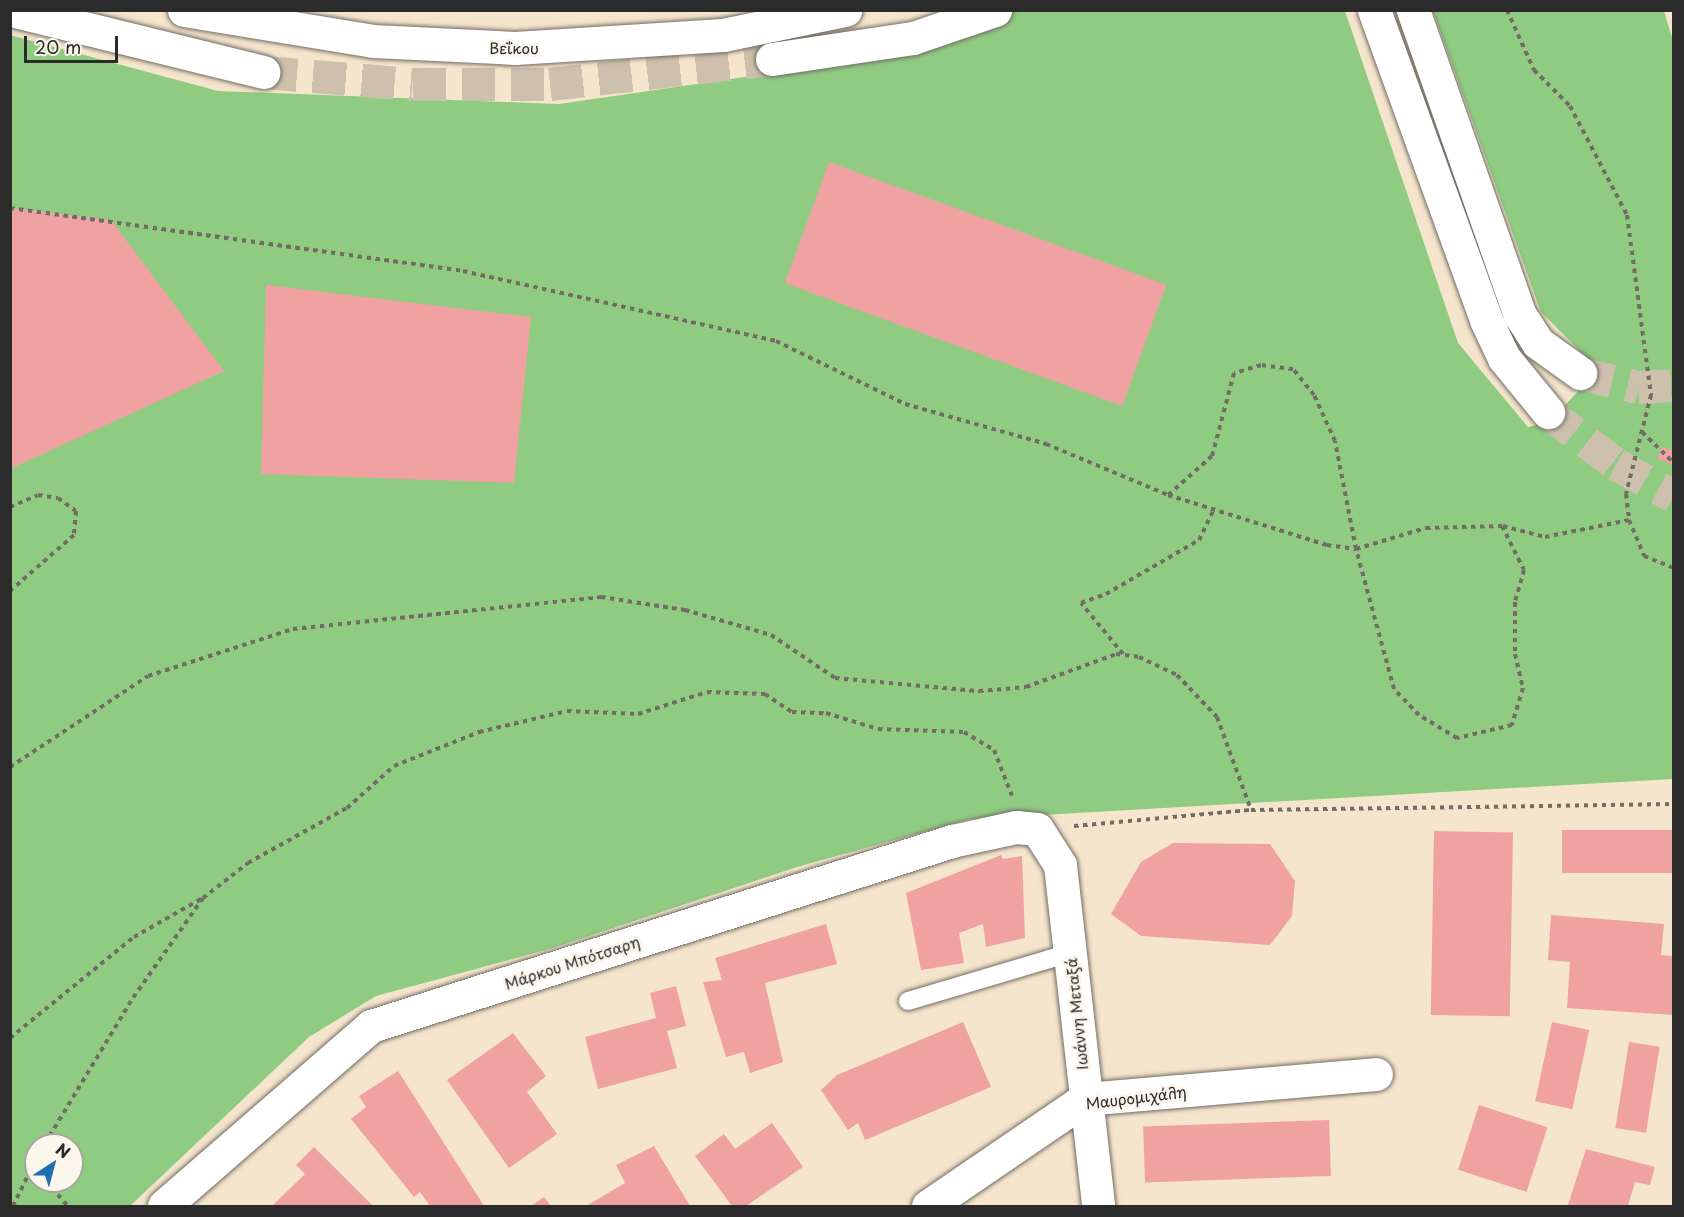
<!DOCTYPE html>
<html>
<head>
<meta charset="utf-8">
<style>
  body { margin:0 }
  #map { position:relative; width:1684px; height:1217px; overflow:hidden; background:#f6e5cd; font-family:"Playpen Sans",sans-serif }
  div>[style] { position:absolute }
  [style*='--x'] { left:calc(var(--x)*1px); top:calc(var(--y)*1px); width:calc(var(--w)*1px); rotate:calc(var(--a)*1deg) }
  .green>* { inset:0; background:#8fcc82 }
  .building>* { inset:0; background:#efa2a1; transform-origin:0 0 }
  .primary-tunnel>* { height:33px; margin-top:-16.5px; transform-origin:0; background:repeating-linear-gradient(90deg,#cdc0ad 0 33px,transparent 0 49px) }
  .path>* { height:4px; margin-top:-2px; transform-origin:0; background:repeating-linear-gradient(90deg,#726c64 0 4.5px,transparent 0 9px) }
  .roads { filter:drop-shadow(0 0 2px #726c64) drop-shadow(0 0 2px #726c64) }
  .lane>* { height:18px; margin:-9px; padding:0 9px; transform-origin:9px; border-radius:9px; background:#fff }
  .street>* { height:33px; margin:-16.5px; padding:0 16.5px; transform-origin:16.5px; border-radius:16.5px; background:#fff }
  .primary>* { height:33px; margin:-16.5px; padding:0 16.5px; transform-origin:16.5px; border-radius:16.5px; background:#fff }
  span { translate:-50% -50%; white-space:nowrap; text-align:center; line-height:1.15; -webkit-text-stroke:6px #fbf7ec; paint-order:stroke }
  .street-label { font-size:15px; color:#2b2b2b }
  .frame { position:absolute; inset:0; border:12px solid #2b2b2b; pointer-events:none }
  .north { position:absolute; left:24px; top:1133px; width:60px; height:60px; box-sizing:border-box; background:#fbf7ec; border:2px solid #a8a59f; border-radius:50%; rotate:36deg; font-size:16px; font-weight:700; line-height:24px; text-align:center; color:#2b2b2b }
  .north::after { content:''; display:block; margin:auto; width:21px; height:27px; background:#1f6fb2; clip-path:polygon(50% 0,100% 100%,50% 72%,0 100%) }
  .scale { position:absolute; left:24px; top:36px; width:94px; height:27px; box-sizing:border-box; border:3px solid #2b2b2b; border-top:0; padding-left:8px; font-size:18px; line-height:21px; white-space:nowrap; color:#2b2b2b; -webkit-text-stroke:4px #fbf7ec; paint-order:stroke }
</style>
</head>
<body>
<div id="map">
  <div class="green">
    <i style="clip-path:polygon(evenodd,1008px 11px,1345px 11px,1458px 343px,1528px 427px,1549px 422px,1586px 383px,1591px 362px,1541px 312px,1433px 11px,1664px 11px,1674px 44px,1673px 779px,970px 819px,797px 867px,553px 948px,376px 996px,309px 1037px,130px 1206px,11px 1206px,10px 35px,218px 91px,559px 104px,772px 73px,1008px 11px,36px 1145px,72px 1145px,72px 1181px,36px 1181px,36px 1145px)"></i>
  </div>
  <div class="building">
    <i style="left:829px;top:162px;width:359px;height:129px;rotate:20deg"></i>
    <i style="clip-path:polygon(10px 208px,111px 220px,224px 371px,10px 469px)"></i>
    <i style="clip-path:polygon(266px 285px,531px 317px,514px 483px,261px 474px)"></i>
    <i style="clip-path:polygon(1662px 447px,1674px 451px,1674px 465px,1657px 459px)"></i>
    <i style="left:1674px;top:830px;width:43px;height:112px;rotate:90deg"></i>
    <i style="left:1434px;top:831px;width:79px;height:184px;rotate:1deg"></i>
    <i style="clip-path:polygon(1173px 843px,1270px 844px,1295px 881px,1292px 916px,1270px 945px,1141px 936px,1111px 914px,1141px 862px)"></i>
    <i style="clip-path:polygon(1001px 855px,1003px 859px,1022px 856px,1025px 938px,986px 947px,983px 924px,959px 933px,964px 963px,921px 970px,906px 893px)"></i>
    <i style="clip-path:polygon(1551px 915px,1664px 924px,1661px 955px,1674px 956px,1674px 1015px,1567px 1008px,1570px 962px,1548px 960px)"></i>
    <i style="clip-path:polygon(826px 924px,837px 964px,765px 983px,783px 1062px,750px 1073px,744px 1052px,726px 1057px,703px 982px,722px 980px,715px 958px)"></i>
    <i style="clip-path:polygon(676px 986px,686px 1026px,667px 1031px,677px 1068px,598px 1089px,585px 1037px,656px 1018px,650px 993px)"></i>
    <i style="clip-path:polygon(963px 1022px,991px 1087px,865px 1140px,858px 1123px,848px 1130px,821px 1090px,837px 1075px)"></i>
    <i style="left:1552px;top:1022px;width:38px;height:81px;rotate:12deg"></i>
    <i style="clip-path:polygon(513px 1033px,546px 1076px,527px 1092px,557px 1134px,509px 1168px,447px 1080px)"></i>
    <i style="left:1629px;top:1042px;width:31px;height:87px;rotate:9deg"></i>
    <i style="clip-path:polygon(398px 1071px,484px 1206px,430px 1206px,420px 1192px,414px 1197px,351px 1119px,366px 1107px,359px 1096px)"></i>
    <i style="left:1479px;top:1105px;width:72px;height:68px;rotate:18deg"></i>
    <i style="left:1329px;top:1120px;width:56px;height:186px;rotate:88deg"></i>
    <i style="clip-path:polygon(772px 1123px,803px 1167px,746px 1206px,732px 1206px,695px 1156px,724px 1134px,735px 1149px)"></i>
    <i style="clip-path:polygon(654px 1146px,690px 1206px,586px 1206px,625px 1183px,616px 1165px)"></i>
    <i style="clip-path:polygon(314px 1147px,373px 1206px,272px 1206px,305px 1174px,296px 1165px)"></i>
    <i style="clip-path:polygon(1586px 1149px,1655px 1167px,1650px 1185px,1635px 1182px,1628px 1206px,1568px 1205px)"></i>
    <i style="clip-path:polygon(544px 1197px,551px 1206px,531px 1206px)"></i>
  </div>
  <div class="primary-tunnel">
    <i style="--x:264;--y:72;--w:149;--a:4.6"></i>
    <i style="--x:413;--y:84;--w:137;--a:0"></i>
    <i style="--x:550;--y:84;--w:223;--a:-6.4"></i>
    <i style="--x:1580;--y:373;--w:60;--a:13.6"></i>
    <i style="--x:1638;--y:387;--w:36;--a:-3"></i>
    <i style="--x:1548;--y:412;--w:86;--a:37.4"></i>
    <i style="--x:1616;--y:464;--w:66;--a:28.9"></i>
  </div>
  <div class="path">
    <i style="--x:1507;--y:10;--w:66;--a:65.8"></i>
    <i style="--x:1534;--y:70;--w:51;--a:45"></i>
    <i style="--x:1570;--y:106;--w:123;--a:62.4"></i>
    <i style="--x:1627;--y:215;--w:182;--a:82.4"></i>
    <i style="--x:1651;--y:395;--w:102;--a:104.2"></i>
    <i style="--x:1626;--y:494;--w:26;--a:83"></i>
    <i style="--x:10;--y:208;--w:457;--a:7.9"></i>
    <i style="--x:463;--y:271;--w:321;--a:12.6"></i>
    <i style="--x:776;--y:341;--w:144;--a:26"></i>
    <i style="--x:905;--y:404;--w:147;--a:15.8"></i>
    <i style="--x:1046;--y:444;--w:132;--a:22.7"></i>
    <i style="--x:1168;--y:495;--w:167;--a:17.5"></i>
    <i style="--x:1327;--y:545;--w:29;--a:8"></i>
    <i style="--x:1356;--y:549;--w:73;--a:-16.7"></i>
    <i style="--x:1426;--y:528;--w:76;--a:-1.5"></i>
    <i style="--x:1502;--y:526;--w:49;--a:63.4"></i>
    <i style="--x:1524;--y:570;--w:33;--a:106"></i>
    <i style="--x:1515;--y:602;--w:52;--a:90"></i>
    <i style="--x:1515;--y:654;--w:35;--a:77"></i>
    <i style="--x:1523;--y:688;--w:39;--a:107"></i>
    <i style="--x:1512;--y:725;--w:57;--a:166.7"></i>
    <i style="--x:1457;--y:738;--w:44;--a:-148.8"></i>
    <i style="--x:1419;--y:715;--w:36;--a:-134"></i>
    <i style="--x:1394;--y:689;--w:145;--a:-105.2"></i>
    <i style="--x:1356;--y:549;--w:110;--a:-101"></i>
    <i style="--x:1335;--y:441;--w:51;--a:-114.5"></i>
    <i style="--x:1314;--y:395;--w:33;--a:-129"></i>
    <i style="--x:1293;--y:369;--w:32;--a:-173"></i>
    <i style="--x:1261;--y:365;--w:28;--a:163"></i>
    <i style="--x:1234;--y:373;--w:86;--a:104.8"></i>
    <i style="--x:1212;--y:456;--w:59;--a:138.4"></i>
    <i style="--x:1642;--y:432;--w:45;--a:44.1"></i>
    <i style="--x:10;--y:507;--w:30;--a:-23"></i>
    <i style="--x:38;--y:495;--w:20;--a:9"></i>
    <i style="--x:58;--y:498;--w:22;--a:36"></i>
    <i style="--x:76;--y:511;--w:24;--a:95"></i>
    <i style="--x:74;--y:535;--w:85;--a:138.8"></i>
    <i style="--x:1503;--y:526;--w:43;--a:14.7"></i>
    <i style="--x:1545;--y:537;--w:86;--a:-11.4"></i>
    <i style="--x:1629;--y:520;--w:39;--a:67"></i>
    <i style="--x:1644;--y:556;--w:32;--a:22"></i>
    <i style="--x:1123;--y:654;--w:66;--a:-129.5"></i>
    <i style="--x:1081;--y:603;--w:27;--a:-20"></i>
    <i style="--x:1106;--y:594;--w:108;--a:-30.1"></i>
    <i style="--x:1199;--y:540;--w:34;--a:-64"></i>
    <i style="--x:10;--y:767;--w:165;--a:-33.4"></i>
    <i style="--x:148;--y:676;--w:152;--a:-18"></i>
    <i style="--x:293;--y:629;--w:310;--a:-5.9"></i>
    <i style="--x:601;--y:597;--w:85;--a:8.8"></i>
    <i style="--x:685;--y:610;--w:90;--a:16.2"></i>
    <i style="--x:771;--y:635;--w:77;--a:33.9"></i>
    <i style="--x:835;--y:678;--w:145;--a:5.2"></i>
    <i style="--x:979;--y:691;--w:47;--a:-4.9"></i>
    <i style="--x:1026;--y:687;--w:96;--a:-20.1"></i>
    <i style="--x:1116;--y:654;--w:23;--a:7"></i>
    <i style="--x:1139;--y:657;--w:42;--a:25.3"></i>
    <i style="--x:1177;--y:675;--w:58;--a:46.4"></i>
    <i style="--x:1217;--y:717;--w:99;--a:69.9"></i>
    <i style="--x:1074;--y:826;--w:178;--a:-5.2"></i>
    <i style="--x:1251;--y:810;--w:423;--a:-0.8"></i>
    <i style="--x:203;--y:898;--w:57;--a:-37.9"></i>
    <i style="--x:248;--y:863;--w:113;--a:-29.1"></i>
    <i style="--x:347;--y:808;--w:63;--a:-41.8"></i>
    <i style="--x:394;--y:766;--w:92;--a:-21.8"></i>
    <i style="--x:479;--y:732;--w:90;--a:-13.4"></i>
    <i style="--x:567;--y:711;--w:71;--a:2.4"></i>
    <i style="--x:638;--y:714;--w:72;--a:-17.7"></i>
    <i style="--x:707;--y:692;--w:58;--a:2"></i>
    <i style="--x:765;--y:694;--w:32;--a:34"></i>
    <i style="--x:792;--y:712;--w:34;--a:2"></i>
    <i style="--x:826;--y:713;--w:54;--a:17.1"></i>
    <i style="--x:878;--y:729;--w:86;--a:2"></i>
    <i style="--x:964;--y:732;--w:35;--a:31"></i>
    <i style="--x:994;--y:750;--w:49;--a:68.6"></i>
    <i style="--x:10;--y:1038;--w:160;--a:-39.2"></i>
    <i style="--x:134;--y:937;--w:79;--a:-29.5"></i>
    <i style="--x:203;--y:898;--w:126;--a:125"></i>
    <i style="--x:131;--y:1001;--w:168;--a:121.1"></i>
    <i style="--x:46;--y:1181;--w:33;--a:49"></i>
    <i style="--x:13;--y:1206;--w:52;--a:-63.9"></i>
  </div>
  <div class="roads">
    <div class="lane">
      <i style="--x:908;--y:1001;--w:169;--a:-16.5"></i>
    </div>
    <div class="street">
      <i style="--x:164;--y:1206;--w:274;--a:-41"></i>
      <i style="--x:371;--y:1026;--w:610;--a:-17.66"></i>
      <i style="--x:952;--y:841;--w:66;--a:-12.3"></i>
      <i style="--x:1016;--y:827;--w:21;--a:5"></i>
      <i style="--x:1037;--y:829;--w:43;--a:57.4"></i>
      <i style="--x:1060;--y:865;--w:343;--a:83.6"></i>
      <i style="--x:928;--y:1206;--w:190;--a:-34.3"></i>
      <i style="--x:1085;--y:1099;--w:292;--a:-4.9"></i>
    </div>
    <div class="primary">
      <i style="--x:11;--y:10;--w:260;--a:13.8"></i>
      <i style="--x:184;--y:10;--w:192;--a:9.3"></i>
      <i style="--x:373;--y:41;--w:142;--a:2.8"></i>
      <i style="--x:515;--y:48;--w:208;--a:-3.6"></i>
      <i style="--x:723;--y:35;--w:125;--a:-11.6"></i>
      <i style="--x:1374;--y:10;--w:330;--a:70.1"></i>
      <i style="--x:1486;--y:320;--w:42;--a:64.7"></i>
      <i style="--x:1504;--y:358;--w:70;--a:50.8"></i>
      <i style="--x:1413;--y:10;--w:323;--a:70.7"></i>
      <i style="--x:1520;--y:315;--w:33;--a:57"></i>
      <i style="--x:1538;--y:343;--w:52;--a:35.5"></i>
      <i style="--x:772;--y:59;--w:143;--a:-8.5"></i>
      <i style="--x:913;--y:38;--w:87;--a:-18.9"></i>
    </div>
  </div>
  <div class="street-label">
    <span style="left:514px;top:48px">Βεΐκου</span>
    <span style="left:572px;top:962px;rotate:-18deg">Μάρκου Μπότσαρη</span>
    <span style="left:1076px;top:1014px;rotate:-96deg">Ιωάννη Μεταξά</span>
    <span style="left:1136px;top:1097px;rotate:-7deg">Μαυρομιχάλη</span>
  </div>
  <div class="frame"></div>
  <div class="north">N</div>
  <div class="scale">20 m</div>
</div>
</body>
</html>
